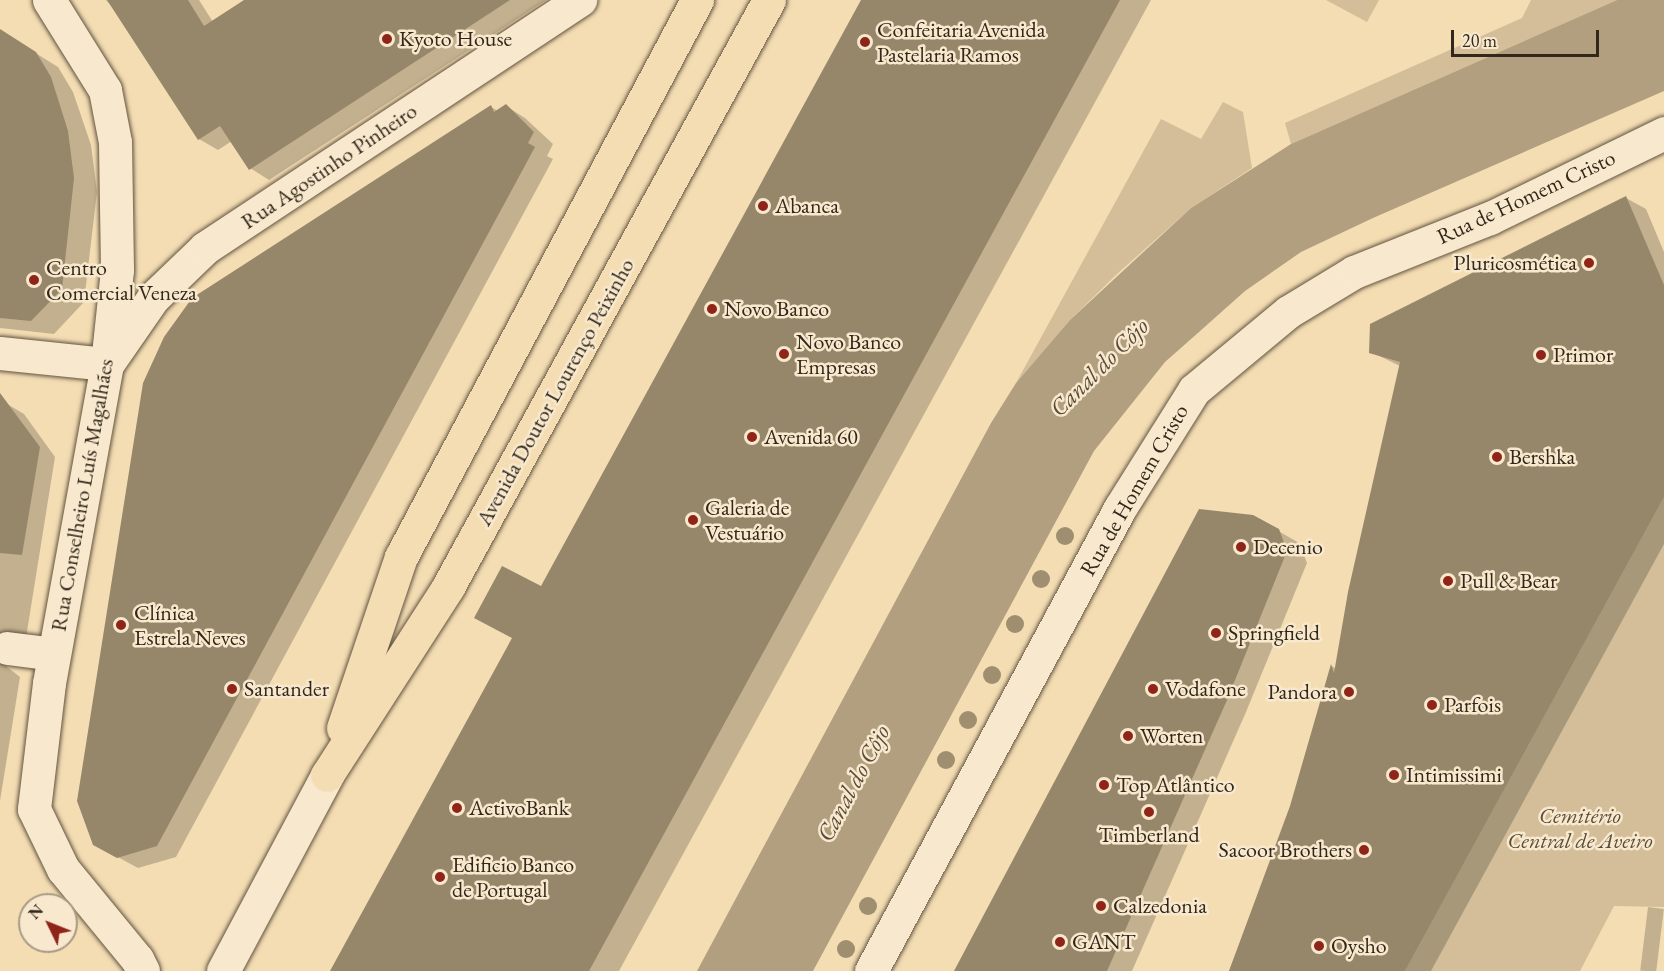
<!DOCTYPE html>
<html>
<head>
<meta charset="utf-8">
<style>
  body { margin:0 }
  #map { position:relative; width:1664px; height:971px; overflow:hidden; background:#f4ddb3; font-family:"EB Garamond",serif }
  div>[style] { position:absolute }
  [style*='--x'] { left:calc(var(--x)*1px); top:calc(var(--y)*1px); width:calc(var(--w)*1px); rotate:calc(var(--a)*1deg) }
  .green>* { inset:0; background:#d3be99 }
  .water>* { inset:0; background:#b29f7f }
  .shadow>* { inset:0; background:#0003; transform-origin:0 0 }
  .building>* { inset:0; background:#96866a }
  .roads { filter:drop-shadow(0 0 2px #625441) drop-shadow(0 0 2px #625441) }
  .minor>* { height:33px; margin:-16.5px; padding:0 16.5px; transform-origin:16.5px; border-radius:16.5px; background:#f8e9ce }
  .major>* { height:33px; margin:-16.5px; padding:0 16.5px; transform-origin:16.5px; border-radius:16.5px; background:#f4ddb3 }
  .trees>* { width:18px; height:18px; margin:-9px; border-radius:50%; background:#9f8e70 }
  .dots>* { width:16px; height:16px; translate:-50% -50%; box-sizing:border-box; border:3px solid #f8e9ce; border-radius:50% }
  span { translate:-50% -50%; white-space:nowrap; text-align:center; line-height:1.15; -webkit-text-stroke:5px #f8e9ce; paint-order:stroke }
  .poi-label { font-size:22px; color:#31271b }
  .left { translate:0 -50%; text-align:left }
  .right { translate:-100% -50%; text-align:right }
  .street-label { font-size:22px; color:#31271b }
  .park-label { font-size:22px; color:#5a4d3a; font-style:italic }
  .water-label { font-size:24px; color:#584b39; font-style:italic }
  .north { position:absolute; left:18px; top:893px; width:60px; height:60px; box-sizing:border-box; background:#f8e9ce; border:2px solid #a89b86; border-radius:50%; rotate:313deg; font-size:16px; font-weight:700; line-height:24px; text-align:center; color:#31271b }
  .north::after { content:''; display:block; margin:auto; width:21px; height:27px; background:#8f2418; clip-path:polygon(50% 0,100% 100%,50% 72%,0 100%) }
  .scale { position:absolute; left:1451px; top:30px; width:148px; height:27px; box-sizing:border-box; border:3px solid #31271b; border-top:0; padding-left:8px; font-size:18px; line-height:21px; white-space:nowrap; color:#31271b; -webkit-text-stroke:4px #f8e9ce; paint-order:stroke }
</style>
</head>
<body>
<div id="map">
  <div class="green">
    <i style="clip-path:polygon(1326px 0,1379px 0,1367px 22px)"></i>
    <i style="clip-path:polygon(1531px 0,1617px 0,1291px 144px,1285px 123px,1522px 18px)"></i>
    <i style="clip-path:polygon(1223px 102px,1243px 112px,1252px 168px,1191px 208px,1117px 274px,1070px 320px,1016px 383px,1161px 119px,1201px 139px)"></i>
    <i style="clip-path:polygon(1664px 497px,1664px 907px,1614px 906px,1580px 971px,1405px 971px)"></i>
  </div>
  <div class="water">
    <i style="clip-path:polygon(1617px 0,1664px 0,1664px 91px,1373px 218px,1301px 252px,1245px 291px,1199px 332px,1165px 362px,1094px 451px,813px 971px,697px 971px,991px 423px,1016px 383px,1070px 320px,1191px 208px,1291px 144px)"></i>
  </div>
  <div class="shadow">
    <i style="clip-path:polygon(106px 0,199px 0,213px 22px,247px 0,546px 0,269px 180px,250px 168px,232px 141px,218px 150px,199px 139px,115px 10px)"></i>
    <i style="clip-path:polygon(864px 0,1151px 0,619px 971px,332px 971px)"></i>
    <i style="clip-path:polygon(0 31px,58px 67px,73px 92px,91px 145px,97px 192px,84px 302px,54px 334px,0 328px)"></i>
    <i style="clip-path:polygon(506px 106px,525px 118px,553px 144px,547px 156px,553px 159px,176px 857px,138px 868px,114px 855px,491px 107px,498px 111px)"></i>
    <i style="clip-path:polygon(1626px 198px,1646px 209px,1664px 252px,1664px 544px,1431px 971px,1229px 971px,1292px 807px,1332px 666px,1336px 669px,1400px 366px,1371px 352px)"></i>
    <i style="clip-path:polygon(0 404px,7px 404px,24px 414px,55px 457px,26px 638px,4px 655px,6px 666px,20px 677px,0 801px)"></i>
    <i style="clip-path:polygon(1253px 516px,1299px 543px,1307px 563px,1246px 712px,1132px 971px,957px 971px)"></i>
    <i style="left:1648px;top:907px;width:16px;height:64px;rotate:7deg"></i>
  </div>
  <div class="building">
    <i style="clip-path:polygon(107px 0,188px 0,204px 26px,244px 0,510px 0,249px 170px,220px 126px,198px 140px)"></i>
    <i style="clip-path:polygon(861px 0,1120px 0,589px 971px,330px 971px,512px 638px,474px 618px,502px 566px,541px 586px)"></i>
    <i style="clip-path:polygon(0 29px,36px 52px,51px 77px,68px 131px,74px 178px,62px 289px,31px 321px,0 318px)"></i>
    <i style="clip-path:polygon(506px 104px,534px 132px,528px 143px,535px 147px,157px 846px,117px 858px,93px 845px,77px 801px,143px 383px,164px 337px,192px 298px,491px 105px,494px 112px)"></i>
    <i style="clip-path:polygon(1626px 196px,1664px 285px,1664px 497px,1405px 971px,1229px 971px,1290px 806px,1331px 664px,1334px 673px,1348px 592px,1400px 362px,1369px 353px,1370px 324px)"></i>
    <i style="clip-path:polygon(0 393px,40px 447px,22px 555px,0 553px)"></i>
    <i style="clip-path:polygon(1199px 509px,1253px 515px,1279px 529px,1287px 551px,1227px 700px,1107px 971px,954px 971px)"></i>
  </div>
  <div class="roads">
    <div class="minor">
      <i style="--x:49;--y:0;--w:106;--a:58.1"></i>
      <i style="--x:105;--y:90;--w:53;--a:79.1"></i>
      <i style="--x:115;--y:142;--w:128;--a:89.1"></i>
      <i style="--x:117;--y:270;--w:95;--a:96.1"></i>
      <i style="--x:107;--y:364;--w:324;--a:100.3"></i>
      <i style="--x:49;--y:683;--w:127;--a:96.8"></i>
      <i style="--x:34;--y:809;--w:67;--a:64.2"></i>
      <i style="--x:63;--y:869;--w:117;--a:50.6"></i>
      <i style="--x:137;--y:959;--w:13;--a:63"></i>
      <i style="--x:0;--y:353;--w:108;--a:5.9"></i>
      <i style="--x:108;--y:363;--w:79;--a:-55.3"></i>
      <i style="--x:153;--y:298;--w:72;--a:-43.9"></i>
      <i style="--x:205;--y:248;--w:450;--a:-33.5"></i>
      <i style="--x:7;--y:648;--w:47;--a:7.3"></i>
      <i style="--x:223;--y:971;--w:222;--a:-62"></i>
      <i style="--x:871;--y:971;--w:526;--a:-61.73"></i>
      <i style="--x:1120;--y:508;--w:139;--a:-57.9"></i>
      <i style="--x:1194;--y:390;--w:122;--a:-39.7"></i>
      <i style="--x:1288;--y:312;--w:77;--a:-31.2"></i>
      <i style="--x:1354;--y:272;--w:146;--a:-21.7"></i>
      <i style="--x:1490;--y:218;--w:194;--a:-26"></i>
    </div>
    <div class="major">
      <i style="--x:343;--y:728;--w:181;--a:-71.3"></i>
      <i style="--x:401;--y:557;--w:631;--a:-62.01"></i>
      <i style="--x:327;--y:775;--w:224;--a:-57.2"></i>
      <i style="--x:448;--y:587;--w:669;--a:-61.33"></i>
    </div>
  </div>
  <div class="trees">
    <i style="left:1065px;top:536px"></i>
    <i style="left:1041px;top:579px"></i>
    <i style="left:1015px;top:624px"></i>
    <i style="left:992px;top:675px"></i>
    <i style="left:968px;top:720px"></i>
    <i style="left:946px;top:760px"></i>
    <i style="left:868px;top:906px"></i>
    <i style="left:846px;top:949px"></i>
  </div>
  <div class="dots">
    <i style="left:387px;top:39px;background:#8f2418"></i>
    <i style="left:865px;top:42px;background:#8f2418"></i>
    <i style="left:763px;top:206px;background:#8f2418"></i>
    <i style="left:1589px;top:263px;background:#8f2418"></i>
    <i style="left:34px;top:280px;background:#8f2418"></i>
    <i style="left:712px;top:309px;background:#8f2418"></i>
    <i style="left:784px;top:354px;background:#8f2418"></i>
    <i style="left:1541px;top:355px;background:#8f2418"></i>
    <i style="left:752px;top:437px;background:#8f2418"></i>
    <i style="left:1497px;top:457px;background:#8f2418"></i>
    <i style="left:693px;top:520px;background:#8f2418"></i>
    <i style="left:1241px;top:547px;background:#8f2418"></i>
    <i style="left:1448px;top:581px;background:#8f2418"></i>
    <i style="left:121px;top:625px;background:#8f2418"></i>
    <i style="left:1216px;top:633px;background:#8f2418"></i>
    <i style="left:232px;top:689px;background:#8f2418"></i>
    <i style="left:1153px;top:689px;background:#8f2418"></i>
    <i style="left:1349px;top:692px;background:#8f2418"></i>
    <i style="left:1432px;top:705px;background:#8f2418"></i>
    <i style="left:1128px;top:736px;background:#8f2418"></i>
    <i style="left:1394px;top:775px;background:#8f2418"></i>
    <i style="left:1104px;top:785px;background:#8f2418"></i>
    <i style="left:457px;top:808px;background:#8f2418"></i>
    <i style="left:1149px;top:812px;background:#8f2418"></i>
    <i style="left:1364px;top:850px;background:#8f2418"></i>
    <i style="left:440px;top:877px;background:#8f2418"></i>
    <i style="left:1101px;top:906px;background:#8f2418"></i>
    <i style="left:1060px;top:942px;background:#8f2418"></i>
    <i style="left:1319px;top:946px;background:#8f2418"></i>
  </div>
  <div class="poi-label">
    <span class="left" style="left:877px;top:42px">Confeitaria Avenida<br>Pastelaria Ramos</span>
    <span class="left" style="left:399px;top:39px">Kyoto House</span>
    <span class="left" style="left:775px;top:206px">Abanca</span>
    <span class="right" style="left:1577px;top:263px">Pluricosmética</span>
    <span class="left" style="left:46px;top:280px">Centro<br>Comercial Veneza</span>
    <span class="left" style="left:724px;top:309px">Novo Banco</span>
    <span class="left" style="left:796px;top:354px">Novo Banco<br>Empresas</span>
    <span class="left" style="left:1553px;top:355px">Primor</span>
    <span class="left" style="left:764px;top:437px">Avenida 60</span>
    <span class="left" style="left:1509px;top:457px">Bershka</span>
    <span class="left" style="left:705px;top:520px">Galeria de<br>Vestuário</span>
    <span class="left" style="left:1253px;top:547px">Decenio</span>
    <span class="left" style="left:1460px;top:581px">Pull &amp; Bear</span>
    <span class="left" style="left:134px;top:625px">Clínica<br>Estrela Neves</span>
    <span class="left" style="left:1228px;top:633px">Springfield</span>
    <span class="left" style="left:244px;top:689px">Santander</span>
    <span class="left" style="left:1165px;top:689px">Vodafone</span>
    <span class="right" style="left:1337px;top:692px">Pandora</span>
    <span class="left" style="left:1444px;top:705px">Parfois</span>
    <span class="left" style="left:1140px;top:736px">Worten</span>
    <span class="left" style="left:1406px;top:775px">Intimissimi</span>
    <span class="left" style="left:1116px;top:785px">Top Atlântico</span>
    <span class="left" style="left:469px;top:808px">ActivoBank</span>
    <span style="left:1149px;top:835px">Timberland</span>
    <span class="right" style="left:1352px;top:850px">Sacoor Brothers</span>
    <span class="left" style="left:452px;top:877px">Edificio Banco<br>de Portugal</span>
    <span class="left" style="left:1113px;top:906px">Calzedonia</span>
    <span class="left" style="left:1072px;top:942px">GANT</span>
    <span class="left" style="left:1331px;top:946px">Oysho</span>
  </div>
  <div class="street-label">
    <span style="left:329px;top:166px;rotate:-34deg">Rua Agostinho Pinheiro</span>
    <span style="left:1526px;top:197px;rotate:-25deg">Rua de Homem Cristo</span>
    <span style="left:555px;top:392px;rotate:-61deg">Avenida Doutor Lourenço Peixinho</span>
    <span style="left:1134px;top:490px;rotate:-60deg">Rua de Homem Cristo</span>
    <span style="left:82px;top:495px;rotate:-80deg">Rua Conselheiro Luís Magalhães</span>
  </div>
  <div class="park-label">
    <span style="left:1580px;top:828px">Cemitério<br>Central de Aveiro</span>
  </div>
  <div class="water-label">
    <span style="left:1099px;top:367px;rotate:-45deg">Canal do Côjo</span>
    <span style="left:853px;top:783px;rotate:-62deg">Canal do Côjo</span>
  </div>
  <div class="north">N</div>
  <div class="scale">20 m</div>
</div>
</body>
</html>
